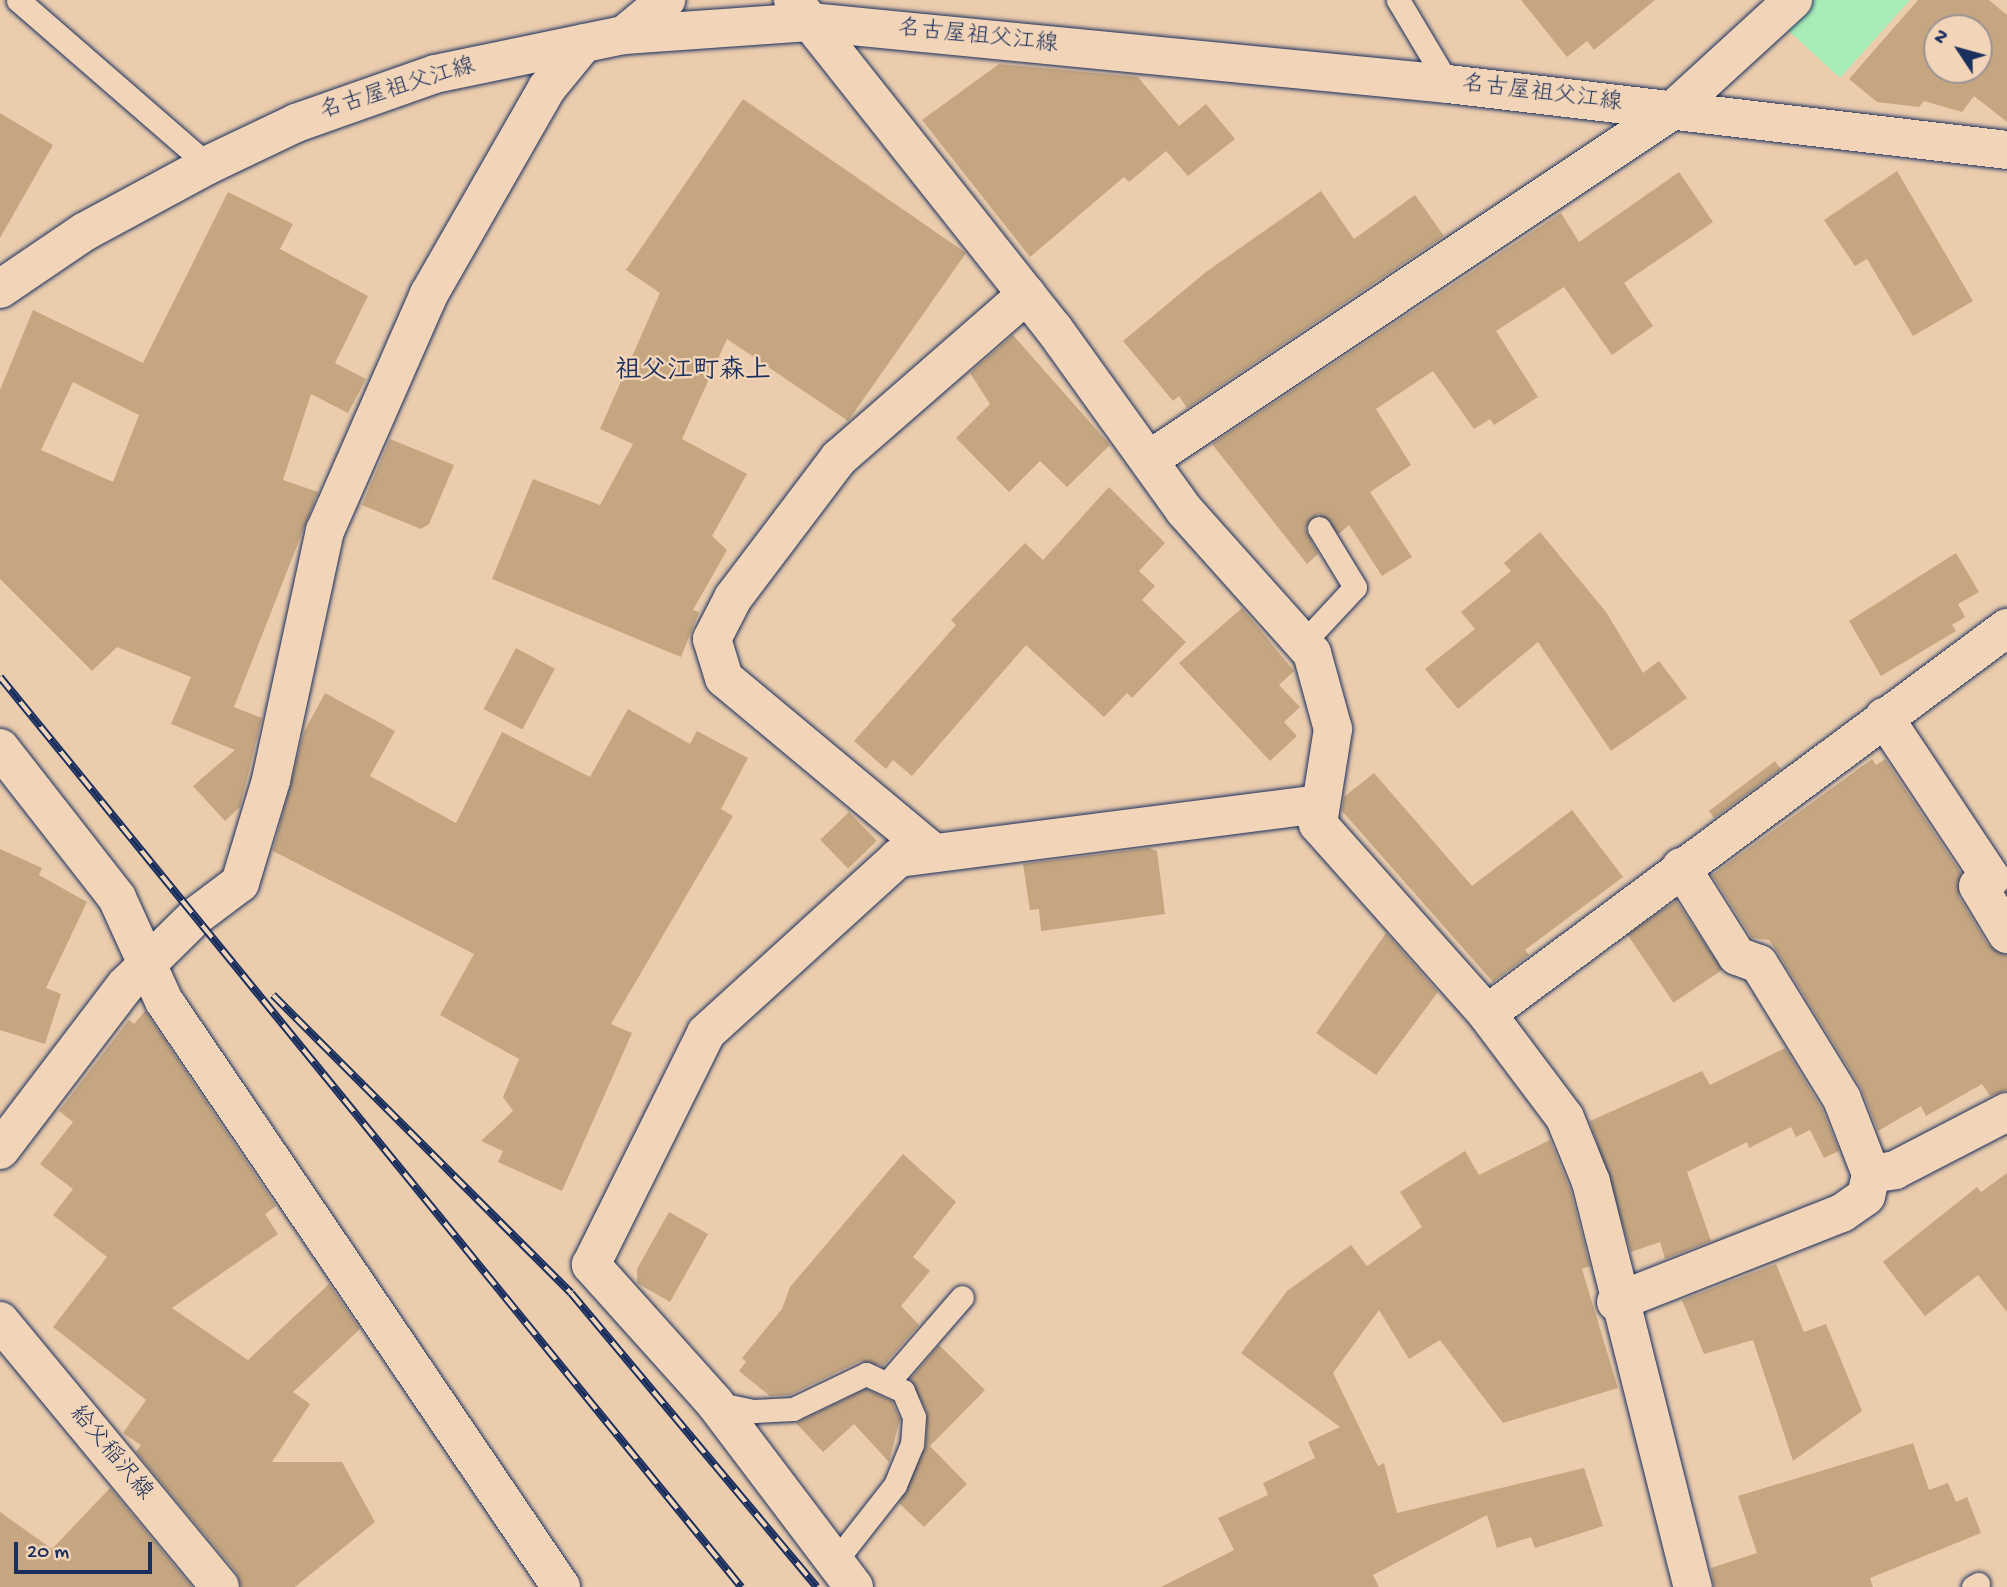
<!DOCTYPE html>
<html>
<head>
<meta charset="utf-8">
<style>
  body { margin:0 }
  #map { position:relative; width:2007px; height:1587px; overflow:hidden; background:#ebcdad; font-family:"Gochi Hand","Klee One",sans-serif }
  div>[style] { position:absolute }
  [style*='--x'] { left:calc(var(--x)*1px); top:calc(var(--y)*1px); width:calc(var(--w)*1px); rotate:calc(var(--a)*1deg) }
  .green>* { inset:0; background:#a8edb8 }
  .building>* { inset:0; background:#c5a681; transform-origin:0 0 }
  .roads { filter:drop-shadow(0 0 2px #1b2f5e) drop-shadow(0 0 2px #1b2f5e) }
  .service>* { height:23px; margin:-11.5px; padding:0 11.5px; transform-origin:11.5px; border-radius:11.5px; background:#f2d5b8 }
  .minor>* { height:38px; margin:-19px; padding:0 19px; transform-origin:19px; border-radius:19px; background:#f2d5b8 }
  .secondary>* { height:38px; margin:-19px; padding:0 19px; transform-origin:19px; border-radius:19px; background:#f2d5b8 }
  .primary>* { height:38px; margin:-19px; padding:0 19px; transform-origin:19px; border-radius:19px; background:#f2d5b8 }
  .rail>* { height:8px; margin-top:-4px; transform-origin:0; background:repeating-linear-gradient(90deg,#f2d5b8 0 16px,#1b2f5e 0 32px); box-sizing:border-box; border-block:2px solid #1b2f5e }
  span { translate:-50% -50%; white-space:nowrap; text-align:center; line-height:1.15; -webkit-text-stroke:5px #f2d5b8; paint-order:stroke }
  .street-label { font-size:23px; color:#1b2f5e }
  .quarter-label { font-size:26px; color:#1b2f5e; font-weight:700 }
  .north { position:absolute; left:1923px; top:14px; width:70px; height:70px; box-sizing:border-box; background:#f2d5b8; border:2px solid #9c9394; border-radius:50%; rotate:306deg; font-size:19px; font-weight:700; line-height:28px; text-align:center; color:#1b2f5e }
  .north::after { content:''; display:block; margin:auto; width:24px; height:32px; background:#1b2f5e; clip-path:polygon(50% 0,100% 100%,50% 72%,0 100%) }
  .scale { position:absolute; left:14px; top:1542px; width:138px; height:32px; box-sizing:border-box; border:4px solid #1b2f5e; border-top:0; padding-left:9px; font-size:21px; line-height:24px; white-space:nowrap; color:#1b2f5e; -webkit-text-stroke:5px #f2d5b8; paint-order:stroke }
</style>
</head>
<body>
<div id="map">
  <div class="green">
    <i style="clip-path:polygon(1805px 0,1910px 0,1840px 78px,1779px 22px)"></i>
  </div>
  <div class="building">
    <i style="clip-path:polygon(1521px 0,1655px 0,1594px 50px,1587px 41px,1567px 57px)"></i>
    <i style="clip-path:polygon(evenodd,1918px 0,1989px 0,2007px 15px,2007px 122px,1974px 96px,1962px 112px,1924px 101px,1919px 107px,1877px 102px,1849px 79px,1918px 0,1937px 28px,1979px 28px,1979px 70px,1937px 70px,1937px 28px)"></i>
    <i style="clip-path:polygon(999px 64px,1138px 77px,1179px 126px,1206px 104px,1235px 139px,1188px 176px,1166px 151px,1129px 182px,1124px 177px,1030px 257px,922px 120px)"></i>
    <i style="clip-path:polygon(743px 99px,966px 253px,848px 421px,727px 339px,682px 439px,747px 474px,712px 536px,727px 550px,693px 610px,699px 612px,681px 657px,492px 579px,533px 479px,600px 505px,633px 444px,600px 429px,660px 293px,626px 270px)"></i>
    <i style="clip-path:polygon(0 113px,53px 145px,0 238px)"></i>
    <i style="clip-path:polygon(1897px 171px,1973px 301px,1913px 336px,1867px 259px,1855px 266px,1824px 220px)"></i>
    <i style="clip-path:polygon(1679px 172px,1713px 222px,1624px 283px,1653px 326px,1612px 355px,1564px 287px,1496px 331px,1538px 397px,1494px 425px,1490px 419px,1474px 429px,1433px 371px,1376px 409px,1411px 465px,1370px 492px,1412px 557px,1382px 576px,1349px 525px,1339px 534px,1318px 514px,1305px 528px,1318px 554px,1307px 564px,1212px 444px,1561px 213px,1579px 242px)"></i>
    <i style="clip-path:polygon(1321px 191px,1354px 239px,1415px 195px,1444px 236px,1187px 408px,1179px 396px,1173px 401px,1123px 341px,1206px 272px)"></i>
    <i style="clip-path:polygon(evenodd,228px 192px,293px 224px,280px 249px,368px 296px,335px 363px,366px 379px,348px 413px,311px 394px,283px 480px,318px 492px,234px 707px,262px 718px,240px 807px,225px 821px,193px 786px,235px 750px,171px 724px,191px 677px,117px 647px,92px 671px,0 579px,0 390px,33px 310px,143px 363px,228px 192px,73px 382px,139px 415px,113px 482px,41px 450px,73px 382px)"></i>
    <i style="clip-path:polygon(1013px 335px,1110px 445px,1067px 487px,1040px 461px,1009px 492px,956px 438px,990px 404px,970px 373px)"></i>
    <i style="clip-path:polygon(390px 439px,454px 465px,429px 524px,421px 529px,362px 505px)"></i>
    <i style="clip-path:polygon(1109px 487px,1165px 543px,1139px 571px,1155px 586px,1142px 600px,1186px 642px,1132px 698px,1127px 693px,1104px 717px,1026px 645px,912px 776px,893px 760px,886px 769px,854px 741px,956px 625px,951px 620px,1025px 543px,1043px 560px)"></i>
    <i style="clip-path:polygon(1540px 532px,1606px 612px,1643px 673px,1659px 661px,1687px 698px,1611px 751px,1538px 642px,1458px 709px,1425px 669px,1475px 629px,1461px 612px,1511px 571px,1504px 563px)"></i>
    <i style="clip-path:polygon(1956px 553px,1979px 592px,1958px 604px,1965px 617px,1952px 625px,1956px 631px,1881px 676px,1849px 621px)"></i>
    <i style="clip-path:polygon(1242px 608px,1294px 671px,1279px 685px,1300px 707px,1284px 722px,1297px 736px,1270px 761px,1179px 663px)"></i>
    <i style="left:516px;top:648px;width:44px;height:69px;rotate:28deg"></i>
    <i style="clip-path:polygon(325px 693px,395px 731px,370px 776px,456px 823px,502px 732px,590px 777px,628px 709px,690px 744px,697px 731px,748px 758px,721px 809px,733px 816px,611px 1024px,632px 1033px,562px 1191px,498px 1162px,503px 1151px,481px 1141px,513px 1111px,503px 1097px,519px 1059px,440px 1015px,474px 954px,273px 851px,304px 732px)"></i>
    <i style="clip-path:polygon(1872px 759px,1876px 765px,1885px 759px,1961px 873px,1959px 897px,1988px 945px,2007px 956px,2007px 1090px,1990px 1096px,1982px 1084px,1926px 1116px,1921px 1106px,1878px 1131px,1861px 1088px,1778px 953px,1769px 940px,1752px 938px,1712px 875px)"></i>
    <i style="clip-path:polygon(1775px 761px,1781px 769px,1714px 818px,1709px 811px)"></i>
    <i style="clip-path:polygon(1374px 773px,1472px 886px,1572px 810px,1623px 877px,1525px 950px,1529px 955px,1493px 982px,1342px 811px,1344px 797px)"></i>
    <i style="left:849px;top:812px;width:40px;height:40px;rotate:46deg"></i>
    <i style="clip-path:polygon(1149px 848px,1157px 851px,1165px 914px,1041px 931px,1039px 909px,1030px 910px,1023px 864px)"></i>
    <i style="clip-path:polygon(0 849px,42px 868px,39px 875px,87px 902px,46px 988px,61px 994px,45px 1044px,0 1030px)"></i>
    <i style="left:1676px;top:901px;width:83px;height:59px;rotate:56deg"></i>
    <i style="clip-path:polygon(1386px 933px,1438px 992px,1376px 1075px,1316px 1033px)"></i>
    <i style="clip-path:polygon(145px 1011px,276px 1206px,265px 1214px,278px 1234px,172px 1308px,248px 1360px,329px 1284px,360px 1329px,293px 1392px,310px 1404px,272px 1462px,342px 1462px,375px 1522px,295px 1587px,241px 1587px,237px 1573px,136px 1452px,141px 1445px,123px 1433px,146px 1400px,53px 1327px,107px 1257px,53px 1215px,73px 1189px,40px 1164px,73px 1122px,59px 1111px,129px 1020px,134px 1024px)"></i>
    <i style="clip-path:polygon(1785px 1048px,1822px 1109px,1839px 1151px,1824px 1158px,1810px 1130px,1796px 1137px,1791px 1127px,1749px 1148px,1747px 1142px,1687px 1172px,1711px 1241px,1665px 1259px,1660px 1242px,1631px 1252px,1590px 1121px,1702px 1071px,1710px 1085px)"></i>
    <i style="clip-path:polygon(1550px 1140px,1570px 1189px,1590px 1266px,1582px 1269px,1618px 1388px,1503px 1423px,1440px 1340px,1409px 1359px,1379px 1310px,1333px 1373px,1378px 1466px,1384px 1463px,1397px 1513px,1584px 1468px,1603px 1526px,1535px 1548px,1531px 1537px,1497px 1548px,1487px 1515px,1373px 1575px,1379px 1587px,1161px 1587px,1234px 1550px,1218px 1518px,1268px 1495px,1263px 1483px,1315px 1458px,1308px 1442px,1340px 1427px,1241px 1353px,1287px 1291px,1351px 1245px,1367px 1266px,1422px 1227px,1400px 1192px,1465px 1151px,1479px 1175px)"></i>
    <i style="clip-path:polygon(903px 1154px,956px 1202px,913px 1257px,930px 1271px,901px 1306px,919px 1325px,883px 1366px,860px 1361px,789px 1395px,770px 1396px,739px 1371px,746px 1362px,742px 1358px,782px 1309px,790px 1287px)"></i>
    <i style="clip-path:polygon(2007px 1173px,2007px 1312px,1978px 1275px,1925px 1316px,1883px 1262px,1977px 1187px,1981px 1192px)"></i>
    <i style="clip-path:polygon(669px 1212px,708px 1234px,670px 1302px,637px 1283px,637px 1269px)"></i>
    <i style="clip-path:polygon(1776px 1264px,1804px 1332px,1826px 1324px,1862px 1411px,1793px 1461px,1753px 1340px,1704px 1354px,1682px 1300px)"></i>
    <i style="clip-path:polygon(939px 1345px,985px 1390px,930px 1446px,967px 1484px,924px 1527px,899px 1503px,926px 1445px,927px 1412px,910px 1379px)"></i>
    <i style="clip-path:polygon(866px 1389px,892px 1401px,900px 1419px,889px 1462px,854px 1424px,823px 1452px,796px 1423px)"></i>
    <i style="clip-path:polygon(1913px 1443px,1929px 1490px,1948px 1483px,1956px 1502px,1967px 1497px,1981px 1533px,1870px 1578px,1873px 1587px,1714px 1587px,1711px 1568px,1757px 1553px,1738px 1496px)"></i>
    <i style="clip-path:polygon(110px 1488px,192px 1587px,0 1587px,0 1512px,52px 1549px)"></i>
  </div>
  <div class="roads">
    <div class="service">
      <i style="--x:18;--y:0;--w:252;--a:41"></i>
      <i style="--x:1398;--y:0;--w:98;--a:59.2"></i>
      <i style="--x:1303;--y:643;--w:76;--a:-47.1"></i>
      <i style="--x:1355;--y:587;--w:69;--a:-121.4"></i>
      <i style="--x:889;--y:1381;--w:111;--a:-49"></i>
      <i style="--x:715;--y:1403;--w:40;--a:12"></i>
      <i style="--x:754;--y:1411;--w:39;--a:-3"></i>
      <i style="--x:793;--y:1409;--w:81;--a:-25.6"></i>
      <i style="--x:866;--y:1374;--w:41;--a:24.7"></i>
      <i style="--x:903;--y:1391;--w:28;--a:67"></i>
      <i style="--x:914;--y:1417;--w:27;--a:94"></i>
      <i style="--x:912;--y:1444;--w:44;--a:112.5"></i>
      <i style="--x:895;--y:1485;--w:94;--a:128.1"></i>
      <i style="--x:1973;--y:1587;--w:6;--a:-31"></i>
    </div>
    <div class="minor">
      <i style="--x:793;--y:0;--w:420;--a:51.6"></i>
      <i style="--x:1054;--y:329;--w:223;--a:54.3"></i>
      <i style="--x:1184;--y:510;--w:192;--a:48.2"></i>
      <i style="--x:1312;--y:653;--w:79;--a:74.6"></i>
      <i style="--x:1333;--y:729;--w:96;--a:99"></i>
      <i style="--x:1318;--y:824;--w:254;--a:48.3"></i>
      <i style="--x:1487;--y:1014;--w:130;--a:53.1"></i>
      <i style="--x:1565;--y:1118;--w:69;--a:67.9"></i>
      <i style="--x:1591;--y:1182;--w:418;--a:75.9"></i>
      <i style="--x:624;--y:35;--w:55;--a:-39.8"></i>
      <i style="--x:1149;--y:460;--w:630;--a:-33.74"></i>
      <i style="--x:1673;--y:110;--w:163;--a:-42.5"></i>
      <i style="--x:1884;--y:717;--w:193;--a:56.4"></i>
      <i style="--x:1991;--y:878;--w:15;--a:148"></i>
      <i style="--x:1978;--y:886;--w:56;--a:58.9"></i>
      <i style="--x:0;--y:748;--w:190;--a:52"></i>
      <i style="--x:117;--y:898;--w:113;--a:65.5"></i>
      <i style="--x:164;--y:1001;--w:708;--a:55.88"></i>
      <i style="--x:934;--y:853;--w:273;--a:-140.2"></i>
      <i style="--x:724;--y:678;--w:41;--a:-107.1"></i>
      <i style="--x:712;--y:639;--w:46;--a:-62.9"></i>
      <i style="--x:733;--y:598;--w:176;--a:-52.9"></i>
      <i style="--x:839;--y:458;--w:249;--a:-41.1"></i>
      <i style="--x:1681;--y:867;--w:105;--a:57.8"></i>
      <i style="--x:1737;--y:956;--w:23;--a:20"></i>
      <i style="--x:1759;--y:964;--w:158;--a:58.4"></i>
      <i style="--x:1842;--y:1099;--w:80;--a:68.9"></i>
      <i style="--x:1487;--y:1014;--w:648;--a:-36.59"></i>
      <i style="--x:0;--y:1150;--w:206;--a:-52.7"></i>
      <i style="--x:125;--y:986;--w:100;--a:-44.6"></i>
      <i style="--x:196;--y:916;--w:55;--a:-36.9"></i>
      <i style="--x:240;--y:883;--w:108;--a:-73.2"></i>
      <i style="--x:271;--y:780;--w:255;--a:-77.8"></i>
      <i style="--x:325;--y:531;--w:259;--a:-66.3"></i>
      <i style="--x:429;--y:294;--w:237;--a:-60.2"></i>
      <i style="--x:547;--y:88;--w:58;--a:-50.6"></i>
      <i style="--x:1616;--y:1302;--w:243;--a:-21.5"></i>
      <i style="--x:1842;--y:1213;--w:29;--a:-35"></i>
      <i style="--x:1866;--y:1196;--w:23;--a:-77"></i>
      <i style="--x:1871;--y:1174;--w:24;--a:-9"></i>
      <i style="--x:1895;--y:1170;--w:126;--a:-27.4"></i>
      <i style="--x:854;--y:1587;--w:231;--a:-127.1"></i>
      <i style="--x:715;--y:1403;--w:186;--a:-131.9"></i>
      <i style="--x:591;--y:1265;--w:259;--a:-63.6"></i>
      <i style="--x:706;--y:1033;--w:260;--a:-42.3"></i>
      <i style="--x:898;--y:858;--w:423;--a:-7.3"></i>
    </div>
    <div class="secondary">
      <i style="--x:0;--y:1321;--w:345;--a:50.4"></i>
    </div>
    <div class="primary">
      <i style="--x:0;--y:289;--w:102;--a:-34.2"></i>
      <i style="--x:84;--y:232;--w:141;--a:-28.4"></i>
      <i style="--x:208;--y:165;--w:98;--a:-25.5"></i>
      <i style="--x:296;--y:123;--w:147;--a:-19.4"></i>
      <i style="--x:435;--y:74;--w:193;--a:-11.7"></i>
      <i style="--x:624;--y:35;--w:186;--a:-4"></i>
      <i style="--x:810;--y:22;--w:641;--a:5.55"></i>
      <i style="--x:1448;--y:84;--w:563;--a:6.73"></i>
    </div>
  </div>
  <div class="rail">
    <i style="--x:0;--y:677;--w:1174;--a:50.84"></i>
    <i style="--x:273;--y:995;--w:421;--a:45"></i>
    <i style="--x:571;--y:1293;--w:383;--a:50.1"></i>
  </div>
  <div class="street-label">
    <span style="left:978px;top:38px;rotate:6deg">名古屋祖父江線</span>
    <span style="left:398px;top:90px;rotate:-17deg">名古屋祖父江線</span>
    <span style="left:1542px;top:95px;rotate:7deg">名古屋祖父江線</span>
    <span style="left:110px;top:1454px;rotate:50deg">給父稲沢線</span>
  </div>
  <div class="quarter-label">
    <span style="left:693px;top:373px">祖父江町森上</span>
  </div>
  <div class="north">N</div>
  <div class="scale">20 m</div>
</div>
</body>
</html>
